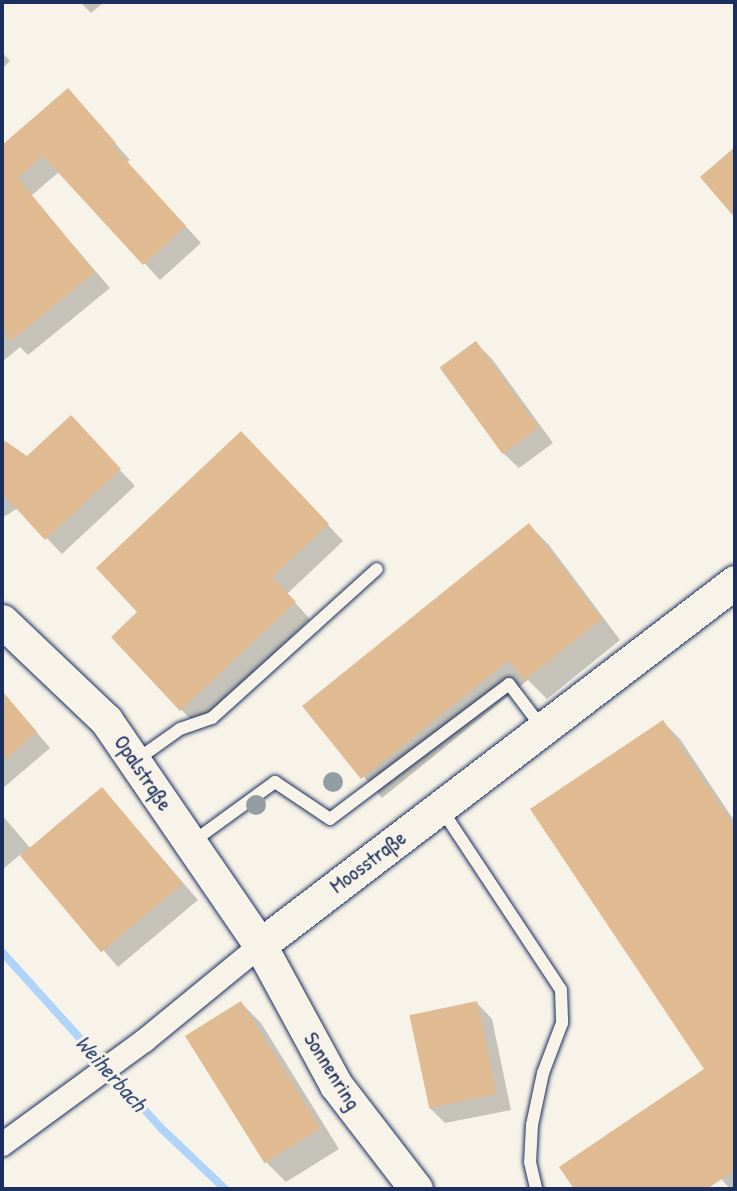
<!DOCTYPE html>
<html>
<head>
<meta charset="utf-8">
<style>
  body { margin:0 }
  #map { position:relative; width:737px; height:1191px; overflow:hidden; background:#f7f3e8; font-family:"Patrick Hand",sans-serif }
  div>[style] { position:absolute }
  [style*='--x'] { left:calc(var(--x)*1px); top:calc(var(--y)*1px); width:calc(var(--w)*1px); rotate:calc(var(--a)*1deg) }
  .shadow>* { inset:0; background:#0003 }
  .stream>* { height:8px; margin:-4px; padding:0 4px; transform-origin:4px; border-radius:4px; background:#b0d4f9 }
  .building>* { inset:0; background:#e0ba91; transform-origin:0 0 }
  .roads { filter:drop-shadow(0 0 2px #1b2f5e) drop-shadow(0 0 2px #1b2f5e) }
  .lane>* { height:12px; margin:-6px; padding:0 6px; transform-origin:6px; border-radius:6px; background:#f7f3e8 }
  .street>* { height:23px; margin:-11.5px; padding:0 11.5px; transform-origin:11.5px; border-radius:11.5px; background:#f7f3e8 }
  .secondary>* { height:33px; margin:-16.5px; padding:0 16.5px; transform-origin:16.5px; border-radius:16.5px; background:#f7f3e8 }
  .trees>* { width:20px; height:20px; margin:-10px; border-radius:50%; background:#939ea3 }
  span { translate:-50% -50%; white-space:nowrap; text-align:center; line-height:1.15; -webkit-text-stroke:6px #f7f3e8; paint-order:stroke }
  .street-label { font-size:21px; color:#1b2f5e }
  .water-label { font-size:23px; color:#39507d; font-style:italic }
  .frame { position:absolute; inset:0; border:4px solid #1b2f5e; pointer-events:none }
</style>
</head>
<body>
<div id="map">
  <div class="shadow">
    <i style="clip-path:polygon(80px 2px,104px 2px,91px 13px)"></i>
    <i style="clip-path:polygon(2px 52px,10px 61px,2px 69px)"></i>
    <i style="clip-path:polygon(68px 90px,130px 160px,127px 162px,201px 243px,160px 280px,60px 171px,31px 196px,110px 288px,28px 355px,20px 347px,2px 362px,2px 270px,40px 238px,20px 203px,2px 184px,2px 148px)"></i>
    <i style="clip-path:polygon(476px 343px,492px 359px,553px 443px,519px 468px,503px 453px)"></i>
    <i style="clip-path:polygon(86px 434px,135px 486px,62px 554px,18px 508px,2px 518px,2px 446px,5px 443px,27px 459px)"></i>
    <i style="clip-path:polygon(257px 449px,343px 541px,287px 594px,310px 619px,197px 726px,113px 638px,140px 612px)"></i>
    <i style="clip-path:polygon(529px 525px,549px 545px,620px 640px,547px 699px,528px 680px,382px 798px,304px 706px)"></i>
    <i style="clip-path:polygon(2px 691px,50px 748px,2px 789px)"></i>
    <i style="clip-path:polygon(663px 722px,680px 739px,735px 822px,735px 1189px,730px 1189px,704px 1159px,698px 1163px,711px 1189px,576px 1189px,562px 1167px,706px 1070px)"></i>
    <i style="clip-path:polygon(102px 789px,198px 900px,118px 967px,21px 854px,2px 870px,2px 815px,31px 849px)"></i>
    <i style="clip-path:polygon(241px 1003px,261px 1023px,339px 1149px,286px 1182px,266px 1162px)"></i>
    <i style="clip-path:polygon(477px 1003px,492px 1019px,511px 1110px,445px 1123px,429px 1107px)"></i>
  </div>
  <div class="stream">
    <i style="--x:2;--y:952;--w:237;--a:47.9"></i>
    <i style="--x:161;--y:1128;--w:88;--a:43.6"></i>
  </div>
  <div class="building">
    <i style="clip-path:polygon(68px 88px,116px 143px,113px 146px,186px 226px,143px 265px,43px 156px,18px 178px,95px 272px,11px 341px,2px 329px,2px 145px)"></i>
    <i style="clip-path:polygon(735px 147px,735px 218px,700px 177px)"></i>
    <i style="left:476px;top:341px;width:107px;height:45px;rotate:54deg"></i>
    <i style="clip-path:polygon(71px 415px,121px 469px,45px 540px,2px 493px,2px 439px,27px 456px)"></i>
    <i style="clip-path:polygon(241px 431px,329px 524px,272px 577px,296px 602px,180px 711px,111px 637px,137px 612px,96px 568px)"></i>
    <i style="clip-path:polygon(529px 523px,602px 619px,525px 680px,509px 660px,361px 779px,302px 706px)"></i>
    <i style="clip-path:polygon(2px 691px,37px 732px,2px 762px)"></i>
    <i style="clip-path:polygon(663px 720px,735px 827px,735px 1170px,707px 1189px,574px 1189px,559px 1167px,704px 1069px,530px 809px)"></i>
    <i style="left:102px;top:787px;width:126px;height:107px;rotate:50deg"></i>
    <i style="left:241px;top:1001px;width:150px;height:66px;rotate:58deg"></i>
    <i style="left:477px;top:1001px;width:95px;height:69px;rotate:78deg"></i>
  </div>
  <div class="roads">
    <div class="lane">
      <i style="--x:135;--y:761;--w:55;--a:-35.4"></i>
      <i style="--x:180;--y:729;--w:34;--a:-19"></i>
      <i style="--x:212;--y:718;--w:222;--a:-42.1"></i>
      <i style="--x:440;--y:807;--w:219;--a:56.5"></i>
      <i style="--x:561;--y:990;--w:33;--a:88"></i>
      <i style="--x:562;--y:1023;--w:53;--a:110.8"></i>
      <i style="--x:543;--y:1073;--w:53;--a:101.9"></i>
      <i style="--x:532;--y:1125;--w:37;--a:93"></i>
      <i style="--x:530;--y:1162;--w:28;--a:77"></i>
      <i style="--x:191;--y:843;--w:104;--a:-36"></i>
      <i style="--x:275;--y:782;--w:66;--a:33.9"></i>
      <i style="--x:330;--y:819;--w:224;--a:-37"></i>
      <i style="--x:509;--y:684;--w:56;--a:52.9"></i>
    </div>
    <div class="street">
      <i style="--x:2;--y:1144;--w:176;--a:-36.2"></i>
      <i style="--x:144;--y:1040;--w:150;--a:-39.3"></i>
    </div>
    <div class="secondary">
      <i style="--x:2;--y:621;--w:144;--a:43.6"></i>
      <i style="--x:106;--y:720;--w:273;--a:55.6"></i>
      <i style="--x:260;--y:945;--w:159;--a:61.5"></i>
      <i style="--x:336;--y:1085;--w:131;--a:52.4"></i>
      <i style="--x:260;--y:945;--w:598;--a:-37.39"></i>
    </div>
  </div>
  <div class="trees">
    <i style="left:333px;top:782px"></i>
    <i style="left:256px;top:805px"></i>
  </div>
  <div class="street-label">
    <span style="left:143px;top:773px;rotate:56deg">Opalstraße</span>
    <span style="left:368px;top:862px;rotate:-37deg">Moosstraße</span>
    <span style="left:332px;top:1071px;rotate:58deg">Sonnenring</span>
  </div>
  <div class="water-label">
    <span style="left:111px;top:1073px;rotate:48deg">Weiherbach</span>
  </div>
  <div class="frame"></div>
</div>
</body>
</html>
